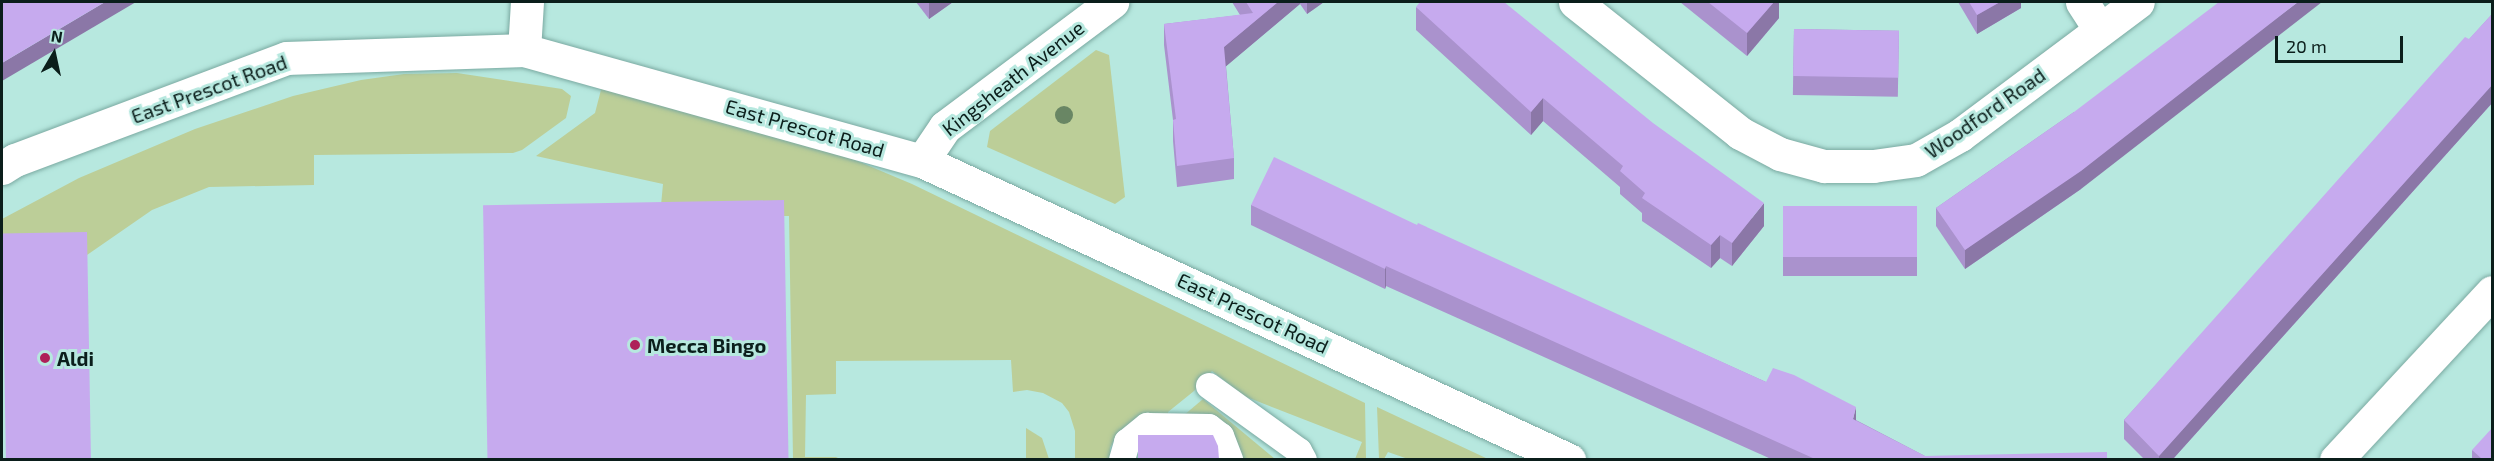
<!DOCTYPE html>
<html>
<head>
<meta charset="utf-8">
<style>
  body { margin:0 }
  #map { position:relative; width:2494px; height:461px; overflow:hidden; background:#b7e8df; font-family:"Exo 2",sans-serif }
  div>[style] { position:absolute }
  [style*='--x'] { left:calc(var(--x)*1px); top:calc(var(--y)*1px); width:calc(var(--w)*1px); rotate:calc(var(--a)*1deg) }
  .green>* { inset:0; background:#bcce98 }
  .roads { filter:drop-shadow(0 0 2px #7aa9a1) drop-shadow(0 0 2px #7aa9a1) }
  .lane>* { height:26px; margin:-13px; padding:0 13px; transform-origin:13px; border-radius:13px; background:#fff }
  .street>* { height:33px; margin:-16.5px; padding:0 16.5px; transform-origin:16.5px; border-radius:16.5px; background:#fff }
  .trees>* { width:18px; height:18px; margin:-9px; border-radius:50%; background:#698664 }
  .wall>* { inset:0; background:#aa92cd; transform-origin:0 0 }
  .shaded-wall>* { inset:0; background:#8b77a7 }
  .building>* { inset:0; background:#c6aaee; transform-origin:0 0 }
  .dots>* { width:16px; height:16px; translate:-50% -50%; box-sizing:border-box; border:3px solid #b7e8df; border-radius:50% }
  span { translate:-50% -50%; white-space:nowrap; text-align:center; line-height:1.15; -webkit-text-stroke:6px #b7e8df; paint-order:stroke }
  .street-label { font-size:20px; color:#0b1e1b }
  .poi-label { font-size:20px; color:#0b1e1b; font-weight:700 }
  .left { translate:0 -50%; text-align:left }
  .frame { position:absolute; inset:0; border:3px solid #0b1e1b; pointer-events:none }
  .north { position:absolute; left:24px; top:24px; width:60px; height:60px; -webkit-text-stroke:4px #b7e8df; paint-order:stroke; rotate:9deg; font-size:16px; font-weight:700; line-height:24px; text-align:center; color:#0b1e1b }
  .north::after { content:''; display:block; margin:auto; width:21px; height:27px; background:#0b1e1b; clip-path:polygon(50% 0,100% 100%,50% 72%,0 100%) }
  .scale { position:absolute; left:2275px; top:36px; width:128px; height:27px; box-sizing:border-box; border:3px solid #0b1e1b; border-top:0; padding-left:8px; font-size:18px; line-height:21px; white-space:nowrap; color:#0b1e1b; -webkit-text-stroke:4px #b7e8df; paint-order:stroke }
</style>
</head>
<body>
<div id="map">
  <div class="green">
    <i style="clip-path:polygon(1096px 50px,1109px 55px,1125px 197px,1115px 204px,987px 147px,990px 131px)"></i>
    <i style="clip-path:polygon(457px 73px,562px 89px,571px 96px,566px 118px,522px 150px,513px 153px,314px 155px,314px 185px,209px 187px,152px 210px,87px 255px,2px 257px,2px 219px,79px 178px,195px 129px,293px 96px,361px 80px,404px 74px)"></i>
    <i style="clip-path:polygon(603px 82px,736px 118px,855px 160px,912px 184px,1365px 403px,1366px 459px,1355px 459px,1362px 442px,1244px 396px,1212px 371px,1194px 391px,1168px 412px,1168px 417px,1140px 417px,1118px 432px,1110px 448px,1110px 459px,1075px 459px,1075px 431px,1069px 412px,1062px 403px,1043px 393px,1027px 390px,1013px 392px,1011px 360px,836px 361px,836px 394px,806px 395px,805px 457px,836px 457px,840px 459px,793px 459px,789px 216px,660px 216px,663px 184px,536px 156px,595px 113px)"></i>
    <i style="clip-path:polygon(1203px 399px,1275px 459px,1238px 459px,1183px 416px)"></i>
    <i style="clip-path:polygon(1377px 407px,1488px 459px,1408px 459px,1388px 452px,1384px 459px,1379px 459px)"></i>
    <i style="clip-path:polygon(1026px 428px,1042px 438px,1049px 459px,1026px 459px)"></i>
  </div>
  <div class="roads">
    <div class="lane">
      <i style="--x:1209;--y:386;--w:111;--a:35.8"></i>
      <i style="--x:1299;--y:451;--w:10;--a:61"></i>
      <i style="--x:1122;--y:460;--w:19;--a:-74"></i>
      <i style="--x:1127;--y:442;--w:26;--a:-39"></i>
      <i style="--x:1147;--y:426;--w:62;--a:0.9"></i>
      <i style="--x:1209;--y:427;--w:15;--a:37"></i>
      <i style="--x:1221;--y:436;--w:26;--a:69"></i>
    </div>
    <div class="street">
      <i style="--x:1575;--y:2;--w:211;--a:38.4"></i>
      <i style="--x:1740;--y:133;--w:45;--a:27.7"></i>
      <i style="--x:1780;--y:154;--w:46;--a:15.3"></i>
      <i style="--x:1824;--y:166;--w:49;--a:0"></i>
      <i style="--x:1873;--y:166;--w:43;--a:-7.9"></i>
      <i style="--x:1916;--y:160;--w:51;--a:-29.6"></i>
      <i style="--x:1960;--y:135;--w:222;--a:-36.8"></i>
      <i style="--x:2082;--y:2;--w:33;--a:57"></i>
      <i style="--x:524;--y:50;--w:48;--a:-86.4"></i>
      <i style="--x:922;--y:161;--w:41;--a:-55.9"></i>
      <i style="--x:945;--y:127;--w:209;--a:-36.8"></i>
      <i style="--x:2;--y:168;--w:15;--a:-32"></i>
      <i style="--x:15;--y:160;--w:290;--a:-20.6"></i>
      <i style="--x:287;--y:58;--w:237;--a:-1.9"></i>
      <i style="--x:524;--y:50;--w:413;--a:15.6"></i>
      <i style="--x:922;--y:161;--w:713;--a:24.8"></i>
      <i style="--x:2336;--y:460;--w:229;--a:-47.1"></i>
    </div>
  </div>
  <div class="trees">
    <i style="left:1064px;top:115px"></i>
  </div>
  <div class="wall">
    <i style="clip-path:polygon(916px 2px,953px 2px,929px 19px)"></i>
    <i style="clip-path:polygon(1232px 2px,1324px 2px,1307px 14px,1300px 4px,1226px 66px,1234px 158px,1234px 179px,1177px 187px,1173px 141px,1173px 120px,1164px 45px,1164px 24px,1240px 15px)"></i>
    <i style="clip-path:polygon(1680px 2px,1779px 2px,1779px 18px,1747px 56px)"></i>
    <i style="clip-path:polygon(1958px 2px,2021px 2px,2021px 8px,1977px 34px)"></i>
    <i style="clip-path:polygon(1416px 7px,1764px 226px,1732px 266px,1720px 258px,1711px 268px,1642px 221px,1642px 213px,1620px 194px,1620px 187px,1543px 121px,1531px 135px,1416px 30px)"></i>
    <i style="clip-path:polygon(2493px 13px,2493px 102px,2173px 459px,2144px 459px,2124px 439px,2124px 420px)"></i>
    <i style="left:1794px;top:29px;width:105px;height:66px;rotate:1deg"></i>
    <i style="clip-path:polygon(2074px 112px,2081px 189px,1965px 269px,1936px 226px,1936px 208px)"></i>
    <i style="clip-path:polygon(1251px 205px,1417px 225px,1766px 382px,1856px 420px,1925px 456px,2107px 459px,1771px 459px,1386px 286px,1385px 289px,1251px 225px)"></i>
    <i style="left:1783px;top:206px;width:134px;height:70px"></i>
    <i style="clip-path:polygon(2472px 450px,2493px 459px,2472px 459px)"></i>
  </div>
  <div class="shaded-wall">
    <i style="clip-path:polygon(105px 2px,136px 2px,2px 81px,2px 63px)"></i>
    <i style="clip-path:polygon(929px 2px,953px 2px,929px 19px)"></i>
    <i style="clip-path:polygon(1278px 2px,1300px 2px,1300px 4px,1224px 68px,1224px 47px)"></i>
    <i style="clip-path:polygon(1307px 2px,1324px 2px,1307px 14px)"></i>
    <i style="clip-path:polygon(1774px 2px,1779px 2px,1779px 18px,1747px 56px,1747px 33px)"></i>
    <i style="clip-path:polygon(2000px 2px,2021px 2px,2021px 8px,1977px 34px,1977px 15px)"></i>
    <i style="clip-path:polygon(2298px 2px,2322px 2px,2081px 189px,1965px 269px,1965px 250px)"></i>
    <i style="clip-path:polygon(2493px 84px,2493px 102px,2173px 459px,2159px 459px,2159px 456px)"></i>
    <i style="clip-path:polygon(1543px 98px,1543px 121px,1531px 135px,1531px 112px)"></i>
    <i style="clip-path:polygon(1764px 203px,1764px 226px,1732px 266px,1732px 243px)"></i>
    <i style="clip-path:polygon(1720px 235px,1720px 258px,1711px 268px,1711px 245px)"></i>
    <i style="clip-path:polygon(1386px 266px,1386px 286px,1385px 289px,1385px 269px)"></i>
    <i style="clip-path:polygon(1856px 407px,1856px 427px,1853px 419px)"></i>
  </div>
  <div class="building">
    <i style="clip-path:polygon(2px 2px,105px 2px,2px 63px)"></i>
    <i style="clip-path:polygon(1246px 2px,1278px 2px,1224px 47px,1234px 158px,1177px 166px,1173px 120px,1176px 119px,1164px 24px,1253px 13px)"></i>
    <i style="clip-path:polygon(1420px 2px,1504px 2px,1653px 123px,1764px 203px,1732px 243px,1720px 235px,1711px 245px,1642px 198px,1645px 193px,1620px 171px,1623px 166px,1543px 98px,1531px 112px,1416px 7px)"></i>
    <i style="clip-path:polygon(1708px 2px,1774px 2px,1747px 33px)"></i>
    <i style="clip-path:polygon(1969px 2px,2000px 2px,1977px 15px)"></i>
    <i style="clip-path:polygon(2219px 2px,2298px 2px,2081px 171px,1965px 250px,1936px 208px,2074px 112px)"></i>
    <i style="clip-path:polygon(2493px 13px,2493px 84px,2159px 456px,2124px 420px,2465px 37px,2469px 39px)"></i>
    <i style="left:1794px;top:29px;width:105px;height:47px;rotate:1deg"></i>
    <i style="clip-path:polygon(1274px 157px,1417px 225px,1418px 223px,1766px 382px,1773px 368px,1794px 375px,1856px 407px,1853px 419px,1925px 456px,2107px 452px,2107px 459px,1815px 459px,1386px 266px,1385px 269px,1251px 205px)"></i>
    <i style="left:784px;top:200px;width:259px;height:301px;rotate:89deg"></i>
    <i style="left:1783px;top:206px;width:134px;height:51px"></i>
    <i style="left:87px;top:232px;width:227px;height:85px;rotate:89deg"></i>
    <i style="clip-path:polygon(2493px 427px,2493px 459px,2482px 459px,2472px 450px)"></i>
    <i style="clip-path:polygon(1138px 435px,1213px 435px,1218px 446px,1219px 459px,1138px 459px)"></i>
  </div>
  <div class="dots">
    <i style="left:635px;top:345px;background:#ae2059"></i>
    <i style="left:45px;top:358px;background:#ae2059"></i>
  </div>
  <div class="street-label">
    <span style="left:1013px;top:78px;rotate:-38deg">Kingsheath Avenue</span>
    <span style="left:209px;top:89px;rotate:-20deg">East Prescot Road</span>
    <span style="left:1985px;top:113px;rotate:-35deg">Woodford Road</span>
    <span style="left:805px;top:128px;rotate:16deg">East Prescot Road</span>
    <span style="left:1253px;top:313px;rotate:25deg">East Prescot Road</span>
  </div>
  <div class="poi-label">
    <span class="left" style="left:647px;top:345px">Mecca Bingo</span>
    <span class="left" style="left:57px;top:358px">Aldi</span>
  </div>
  <div class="frame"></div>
  <div class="north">N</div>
  <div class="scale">20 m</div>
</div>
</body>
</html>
